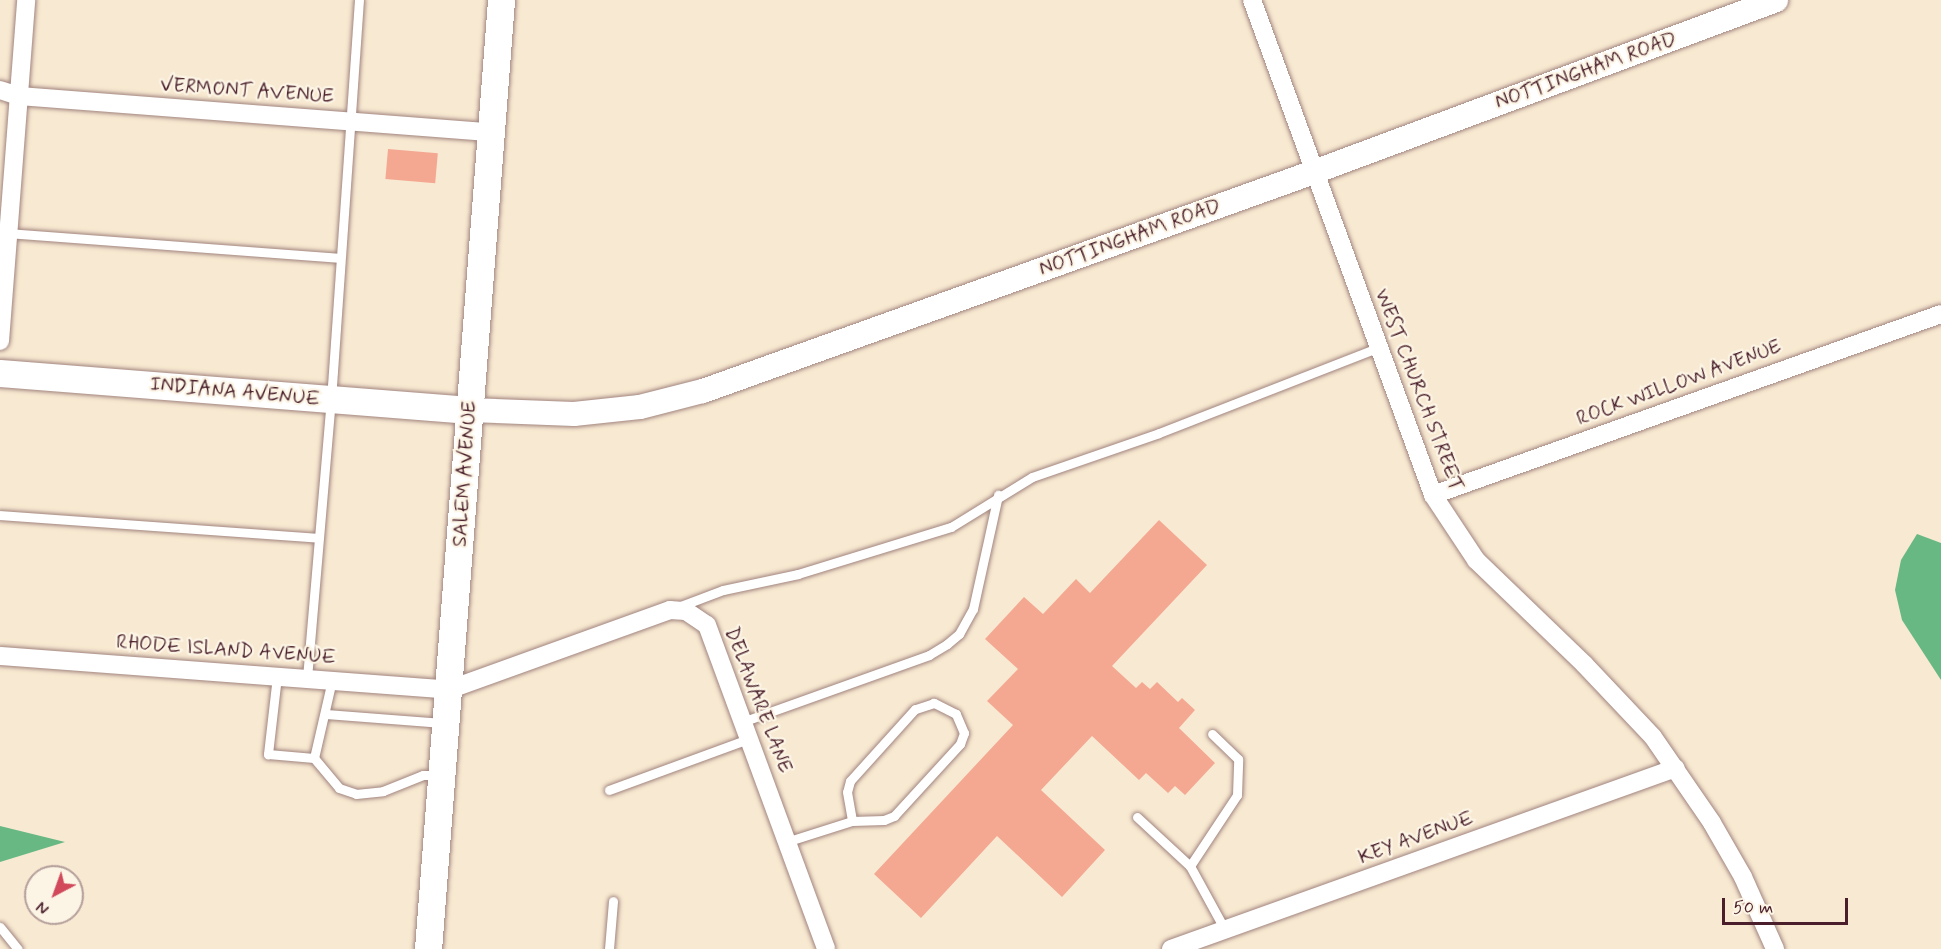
<!DOCTYPE html>
<html>
<head>
<meta charset="utf-8">
<style>
  body { margin:0 }
  #map { position:relative; width:1941px; height:949px; overflow:hidden; background:#f8e9d2; font-family:Mynerve,sans-serif }
  div>[style] { position:absolute }
  [style*='--x'] { left:calc(var(--x)*1px); top:calc(var(--y)*1px); width:calc(var(--w)*1px); rotate:calc(var(--a)*1deg) }
  .forest>* { inset:0; background:#68b884 }
  .building>* { inset:0; background:#f4a892; transform-origin:0 0 }
  .roads { filter:drop-shadow(0 0 2px #a1847e) drop-shadow(0 0 2px #a1847e) }
  .service>* { height:9px; margin:-4.5px; padding:0 4.5px; transform-origin:4.5px; border-radius:4.5px; background:#fff }
  .minor>* { height:18px; margin:-9px; padding:0 9px; transform-origin:9px; border-radius:9px; background:#fff }
  .tertiary>* { height:24px; margin:-12px; padding:0 12px; transform-origin:12px; border-radius:12px; background:#fff }
  .secondary>* { height:27px; margin:-13.5px; padding:0 13.5px; transform-origin:13.5px; border-radius:13.5px; background:#fff }
  span { translate:-50% -50%; white-space:nowrap; text-align:center; line-height:1.15; -webkit-text-stroke:4.5px #fcf5e5; paint-order:stroke }
  .street-label { font-size:20px; color:#4a1f2b }
  .north { position:absolute; left:24px; top:865px; width:60px; height:60px; box-sizing:border-box; background:#fcf5e5; border:2px solid #b59f9b; border-radius:50%; rotate:221deg; font-size:16px; font-weight:700; line-height:24px; text-align:center; color:#4a1f2b }
  .north::after { content:''; display:block; margin:auto; width:21px; height:27px; background:#d1495b; clip-path:polygon(50% 0,100% 100%,50% 72%,0 100%) }
  .scale { position:absolute; left:1722px; top:898px; width:126px; height:27px; box-sizing:border-box; border:3px solid #4a1f2b; border-top:0; padding-left:8px; font-size:18px; line-height:21px; white-space:nowrap; color:#4a1f2b; -webkit-text-stroke:4px #fcf5e5; paint-order:stroke }
</style>
</head>
<body>
<div id="map">
  <div class="forest">
    <i style="clip-path:polygon(1917px 534px,1941px 543px,1941px 680px,1902px 620px,1895px 590px,1901px 560px)"></i>
    <i style="clip-path:polygon(0 826px,65px 842px,0 862px)"></i>
  </div>
  <div class="building">
    <i style="left:388px;top:149px;width:50px;height:30px;rotate:5deg"></i>
    <i style="clip-path:polygon(1159px 520px,1207px 565px,1112px 666px,1136px 688px,1142px 682px,1150px 689px,1157px 682px,1178px 702px,1182px 698px,1195px 710px,1179px 728px,1215px 763px,1185px 795px,1175px 786px,1168px 793px,1146px 773px,1139px 780px,1092px 736px,1041px 790px,1105px 850px,1062px 897px,997px 836px,921px 918px,874px 874px,1013px 725px,987px 701px,1018px 669px,985px 639px,1024px 597px,1043px 614px,1076px 579px,1090px 593px)"></i>
  </div>
  <div class="roads">
    <div class="service">
      <i style="--x:8;--y:233;--w:333;--a:4.3"></i>
      <i style="--x:0;--y:515;--w:319;--a:4.1"></i>
      <i style="--x:678;--y:607;--w:48;--a:-20.7"></i>
      <i style="--x:723;--y:590;--w:77;--a:-12"></i>
      <i style="--x:798;--y:574;--w:160;--a:-17.1"></i>
      <i style="--x:951;--y:527;--w:95;--a:-31.7"></i>
      <i style="--x:1032;--y:477;--w:134;--a:-19.1"></i>
      <i style="--x:1159;--y:433;--w:234;--a:-21.3"></i>
      <i style="--x:277;--y:676;--w:79;--a:96.6"></i>
      <i style="--x:268;--y:754;--w:46;--a:5"></i>
      <i style="--x:307;--y:678;--w:279;--a:-85.1"></i>
      <i style="--x:331;--y:400;--w:401;--a:-86"></i>
      <i style="--x:332;--y:680;--w:80;--a:103"></i>
      <i style="--x:314;--y:758;--w:39;--a:50"></i>
      <i style="--x:339;--y:788;--w:18;--a:19"></i>
      <i style="--x:356;--y:794;--w:27;--a:-6"></i>
      <i style="--x:383;--y:791;--w:43;--a:-21.8"></i>
      <i style="--x:423;--y:775;--w:17;--a:0"></i>
      <i style="--x:326;--y:714;--w:117;--a:4.4"></i>
      <i style="--x:742;--y:722;--w:199;--a:-19.7"></i>
      <i style="--x:929;--y:655;--w:21;--a:-31"></i>
      <i style="--x:947;--y:644;--w:16;--a:-40"></i>
      <i style="--x:959;--y:634;--w:29;--a:-61"></i>
      <i style="--x:973;--y:609;--w:117;--a:-77.6"></i>
      <i style="--x:609;--y:790;--w:148;--a:-20.1"></i>
      <i style="--x:1137;--y:817;--w:72;--a:42.8"></i>
      <i style="--x:1190;--y:866;--w:73;--a:61.3"></i>
      <i style="--x:789;--y:841;--w:66;--a:-17.6"></i>
      <i style="--x:852;--y:821;--w:32;--a:-2"></i>
      <i style="--x:884;--y:820;--w:11;--a:-22"></i>
      <i style="--x:894;--y:816;--w:98;--a:-47.5"></i>
      <i style="--x:960;--y:744;--w:12;--a:-70"></i>
      <i style="--x:964;--y:733;--w:21;--a:-113"></i>
      <i style="--x:956;--y:714;--w:25;--a:-153"></i>
      <i style="--x:934;--y:703;--w:20;--a:162"></i>
      <i style="--x:915;--y:709;--w:97;--a:132.1"></i>
      <i style="--x:850;--y:781;--w:11;--a:105"></i>
      <i style="--x:847;--y:792;--w:29;--a:80"></i>
      <i style="--x:1190;--y:866;--w:85;--a:-56.5"></i>
      <i style="--x:1237;--y:795;--w:36;--a:-88"></i>
      <i style="--x:1238;--y:759;--w:36;--a:-136"></i>
      <i style="--x:0;--y:927;--w:28;--a:51"></i>
      <i style="--x:609;--y:949;--w:48;--a:-85.2"></i>
    </div>
    <div class="minor">
      <i style="--x:1252;--y:0;--w:527;--a:69.91"></i>
      <i style="--x:1433;--y:495;--w:78;--a:56.5"></i>
      <i style="--x:1476;--y:560;--w:150;--a:43.9"></i>
      <i style="--x:1584;--y:664;--w:100;--a:46.6"></i>
      <i style="--x:1653;--y:737;--w:104;--a:55.5"></i>
      <i style="--x:1712;--y:823;--w:62;--a:60.1"></i>
      <i style="--x:1743;--y:877;--w:79;--a:66"></i>
      <i style="--x:0;--y:90;--w:20;--a:18"></i>
      <i style="--x:19;--y:96;--w:474;--a:4.4"></i>
      <i style="--x:0;--y:341;--w:342;--a:-85.6"></i>
      <i style="--x:1433;--y:495;--w:539;--a:-19.61"></i>
      <i style="--x:0;--y:656;--w:449;--a:4.3"></i>
      <i style="--x:448;--y:690;--w:236;--a:-19.8"></i>
      <i style="--x:670;--y:610;--w:16;--a:4"></i>
      <i style="--x:686;--y:611;--w:25;--a:34"></i>
      <i style="--x:707;--y:625;--w:345;--a:69.8"></i>
      <i style="--x:1171;--y:949;--w:536;--a:-19.72"></i>
    </div>
    <div class="tertiary">
      <i style="--x:470;--y:410;--w:104;--a:2.2"></i>
      <i style="--x:574;--y:414;--w:66;--a:-6.1"></i>
      <i style="--x:640;--y:407;--w:65;--a:-14.3"></i>
      <i style="--x:703;--y:391;--w:649;--a:-19.72"></i>
      <i style="--x:1314;--y:172;--w:493;--a:-20.4"></i>
    </div>
    <div class="secondary">
      <i style="--x:0;--y:373;--w:471;--a:4.5"></i>
      <i style="--x:428;--y:949;--w:952;--a:-85.6"></i>
    </div>
  </div>
  <div class="street-label">
    <span style="left:1586px;top:71px;rotate:-20deg">NOTTINGHAM ROAD</span>
    <span style="left:247px;top:91px;rotate:4deg">VERMONT AVENUE</span>
    <span style="left:1130px;top:238px;rotate:-20deg">NOTTINGHAM ROAD</span>
    <span style="left:1679px;top:383px;rotate:-20deg">ROCK WILLOW AVENUE</span>
    <span style="left:1419px;top:390px;rotate:69deg">WEST CHURCH STREET</span>
    <span style="left:235px;top:392px;rotate:5deg">INDIANA AVENUE</span>
    <span style="left:465px;top:474px;rotate:-86deg">SALEM AVENUE</span>
    <span style="left:226px;top:650px;rotate:4deg">RHODE ISLAND AVENUE</span>
    <span style="left:758px;top:700px;rotate:69deg">DELAWARE LANE</span>
    <span style="left:1416px;top:838px;rotate:-20deg">KEY AVENUE</span>
  </div>
  <div class="north">N</div>
  <div class="scale">50 m</div>
</div>
</body>
</html>
